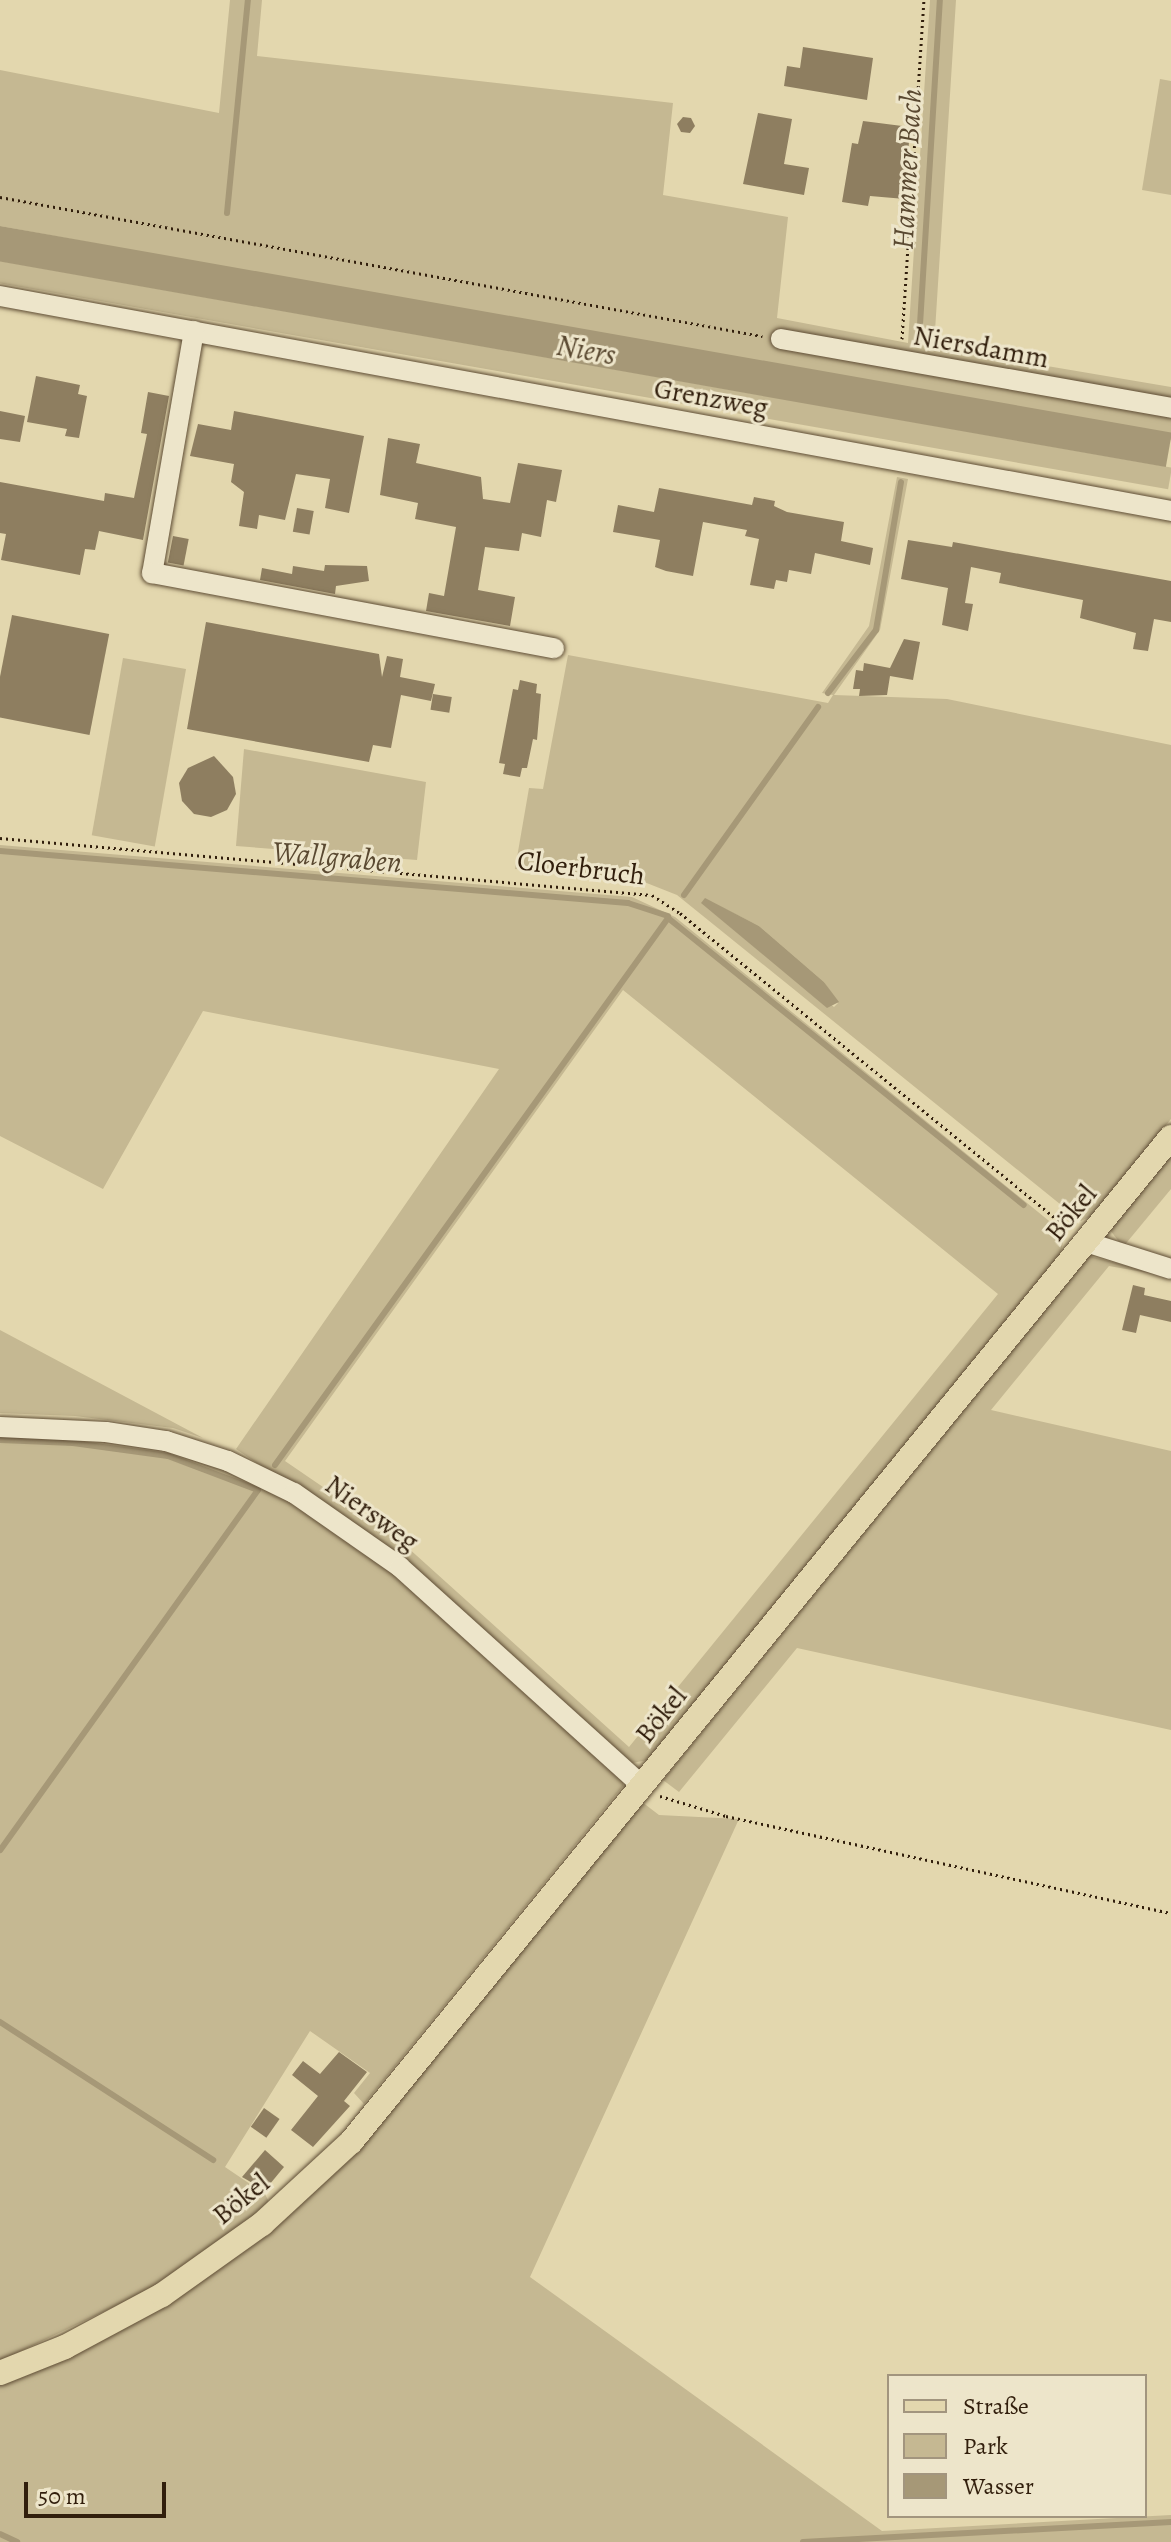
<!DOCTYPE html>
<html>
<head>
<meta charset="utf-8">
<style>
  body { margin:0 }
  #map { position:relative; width:1171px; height:2542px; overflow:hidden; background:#e3d7ae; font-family:Alegreya,serif }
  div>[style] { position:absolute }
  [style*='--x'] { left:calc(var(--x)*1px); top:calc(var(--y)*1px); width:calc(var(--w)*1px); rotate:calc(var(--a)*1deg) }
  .green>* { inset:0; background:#c5b892; transform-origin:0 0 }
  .water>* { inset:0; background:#a69877; transform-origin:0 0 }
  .stream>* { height:6px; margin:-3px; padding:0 3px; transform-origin:3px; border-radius:3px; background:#a69877 }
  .building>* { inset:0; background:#8e7e60; transform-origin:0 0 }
  .path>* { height:3px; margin-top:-1.5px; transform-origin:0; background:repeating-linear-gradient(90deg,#311e0c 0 2px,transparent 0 6px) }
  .roads { filter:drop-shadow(0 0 2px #5e4c34) drop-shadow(0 0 2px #5e4c34) }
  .minor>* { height:20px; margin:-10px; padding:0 10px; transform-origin:10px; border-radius:10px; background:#ede5ca }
  .major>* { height:24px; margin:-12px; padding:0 12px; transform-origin:12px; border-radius:12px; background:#e3d7ae }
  span { translate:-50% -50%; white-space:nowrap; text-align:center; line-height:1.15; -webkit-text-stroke:6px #ede5ca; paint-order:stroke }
  .street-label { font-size:28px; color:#311e0c }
  .water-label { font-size:30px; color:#5a4931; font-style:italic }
  .legend { position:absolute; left:887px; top:2374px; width:260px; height:144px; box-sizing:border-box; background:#ede5ca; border:2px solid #a2957e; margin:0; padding:10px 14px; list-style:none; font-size:24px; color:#311e0c }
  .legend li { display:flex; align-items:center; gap:16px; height:40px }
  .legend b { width:40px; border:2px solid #a2957e }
  .scale { position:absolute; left:24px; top:2482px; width:142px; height:36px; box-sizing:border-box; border:4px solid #311e0c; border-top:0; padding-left:10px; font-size:24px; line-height:28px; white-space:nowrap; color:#311e0c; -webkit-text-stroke:6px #ede5ca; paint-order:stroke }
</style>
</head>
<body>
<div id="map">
  <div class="green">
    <i style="clip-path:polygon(230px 0,262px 0,257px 56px,673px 103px,663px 195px,788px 217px,777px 318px,908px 343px,930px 0,956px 0,934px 347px,1171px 387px,1171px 440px,0 226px,0 70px,219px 113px)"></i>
    <i style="clip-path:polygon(1160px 79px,1171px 81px,1171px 195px,1142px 190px)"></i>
    <i style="left:0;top:261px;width:1190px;height:22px;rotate:10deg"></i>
    <i style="clip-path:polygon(evenodd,897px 477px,908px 479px,880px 630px,834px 695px,947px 699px,1171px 745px,1171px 1119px,1093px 1215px,1081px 1221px,677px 895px,634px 878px,515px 869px,529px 788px,543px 789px,568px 655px,828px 703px,833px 695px,822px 693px,869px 626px,897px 477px,705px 899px,759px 926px,824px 982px,838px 1003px,834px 1007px,702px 903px,705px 899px)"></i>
    <i style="left:123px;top:658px;width:64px;height:180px;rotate:10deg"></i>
    <i style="clip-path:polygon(244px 749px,426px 782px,417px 860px,236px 846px)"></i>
    <i style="clip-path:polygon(evenodd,0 845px,632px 897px,675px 917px,1054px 1225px,1063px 1243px,1060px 1256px,648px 1760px,632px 1763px,397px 1558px,236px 1449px,499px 1069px,203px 1011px,103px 1189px,0 1136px,0 845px,623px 990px,998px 1294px,629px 1747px,396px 1537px,285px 1461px,623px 990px)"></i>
    <i style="clip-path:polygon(1171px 1155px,1171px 1189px,1123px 1247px,1110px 1230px)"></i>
    <i style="clip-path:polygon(1089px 1256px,1171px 1277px,1109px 1266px,991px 1410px,1171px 1451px,1171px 1730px,797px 1648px,679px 1792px,663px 1780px)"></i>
    <i style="clip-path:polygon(0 1330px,203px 1438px,173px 1428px,75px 1416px,0 1413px)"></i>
    <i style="clip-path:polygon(0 1434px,73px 1437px,169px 1450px,234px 1471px,338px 1524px,623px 1778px,623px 1786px,364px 2104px,354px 2093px,370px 2073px,310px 2031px,225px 2167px,265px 2194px,271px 2206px,143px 2293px,0 2361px)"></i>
    <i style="clip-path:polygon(642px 1802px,659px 1815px,739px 1819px,530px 2277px,882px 2531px,1171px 2515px,1171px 2542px,0 2542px,0 2385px,162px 2306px,283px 2219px)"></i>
  </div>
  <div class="water">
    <i style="left:0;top:226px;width:1190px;height:35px;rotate:10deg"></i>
    <i style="clip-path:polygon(705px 898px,759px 926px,824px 982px,839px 1002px,827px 1008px,701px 903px)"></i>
  </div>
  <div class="stream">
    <i style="--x:227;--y:213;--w:214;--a:-84.4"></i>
    <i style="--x:919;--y:341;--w:342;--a:-86.5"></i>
    <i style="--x:828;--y:693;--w:79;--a:-52.7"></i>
    <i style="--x:876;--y:630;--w:150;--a:-80.4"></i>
    <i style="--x:0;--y:851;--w:630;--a:4.73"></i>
    <i style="--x:628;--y:903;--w:42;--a:18"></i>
    <i style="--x:684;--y:895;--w:231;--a:-54.5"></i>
    <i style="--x:0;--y:1440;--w:73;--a:2.4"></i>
    <i style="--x:73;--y:1443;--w:96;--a:7.8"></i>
    <i style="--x:168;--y:1456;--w:96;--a:20.7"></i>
    <i style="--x:258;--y:1490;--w:443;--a:125.6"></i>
    <i style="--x:275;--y:1465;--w:674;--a:-54.3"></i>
    <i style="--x:668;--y:918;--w:457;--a:38.9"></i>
    <i style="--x:0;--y:2022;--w:254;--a:32.9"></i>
    <i style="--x:0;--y:2534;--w:19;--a:25"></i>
    <i style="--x:803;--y:2542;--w:369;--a:-3.1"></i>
  </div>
  <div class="building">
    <i style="clip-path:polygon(803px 47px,873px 58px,867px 100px,784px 86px,787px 66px,800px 68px)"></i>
    <i style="clip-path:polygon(758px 113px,792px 119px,784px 164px,809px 168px,804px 195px,743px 184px)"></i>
    <i style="clip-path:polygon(683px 117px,691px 118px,695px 126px,690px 133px,681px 132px,677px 124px)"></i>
    <i style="clip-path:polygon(863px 121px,910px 127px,905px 199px,870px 196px,868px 206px,842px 202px,852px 143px,858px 144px)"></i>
    <i style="clip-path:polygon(36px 376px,80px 385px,78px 394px,87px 396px,79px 438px,65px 436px,67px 429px,27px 422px)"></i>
    <i style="clip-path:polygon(148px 392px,169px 396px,143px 540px,99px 531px,95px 550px,85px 549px,80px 575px,1px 560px,6px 534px,0 533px,0 482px,104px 501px,105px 493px,134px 498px,147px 434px,141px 433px)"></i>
    <i style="clip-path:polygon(0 411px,25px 416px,20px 442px,0 439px)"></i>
    <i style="clip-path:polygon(234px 411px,364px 436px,349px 513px,325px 508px,330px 479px,296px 474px,285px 520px,259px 515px,257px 529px,239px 526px,244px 492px,231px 482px,234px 464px,190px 456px,198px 424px,231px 430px)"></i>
    <i style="clip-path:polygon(388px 438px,420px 444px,416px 463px,481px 477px,483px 499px,510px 503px,518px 463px,562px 470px,556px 502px,547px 500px,541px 537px,522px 533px,519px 551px,485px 547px,478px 590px,515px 597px,510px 626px,426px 611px,429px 593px,444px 596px,456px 527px,415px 519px,418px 503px,380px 495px)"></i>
    <i style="clip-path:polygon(659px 488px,752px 505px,754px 497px,775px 501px,774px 506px,787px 512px,844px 522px,841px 541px,873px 548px,870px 565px,815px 553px,811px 574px,789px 570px,787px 582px,776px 580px,774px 589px,750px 585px,759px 539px,745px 536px,747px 530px,703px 522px,693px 576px,666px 571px,655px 567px,660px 540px,613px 532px,618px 505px,654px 512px)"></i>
    <i style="left:297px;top:508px;width:17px;height:24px;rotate:10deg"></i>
    <i style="left:173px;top:536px;width:16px;height:27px;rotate:11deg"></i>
    <i style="clip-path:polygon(908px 540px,952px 547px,953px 542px,1171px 581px,1171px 622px,1154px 619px,1148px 651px,1133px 649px,1136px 633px,1080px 618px,1083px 600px,999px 583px,1001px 573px,971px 567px,965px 603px,973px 604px,968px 631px,942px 625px,948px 588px,901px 579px)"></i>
    <i style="clip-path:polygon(325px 565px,367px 566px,369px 581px,336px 586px,335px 594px,260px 580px,262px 568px,292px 574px,293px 566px,324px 571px)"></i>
    <i style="left:12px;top:615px;width:99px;height:103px;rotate:11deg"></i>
    <i style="clip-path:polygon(206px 622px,379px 654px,382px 677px,387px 656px,403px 659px,400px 677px,435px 684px,431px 701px,401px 695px,391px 748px,373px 745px,369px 762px,187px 729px)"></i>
    <i style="clip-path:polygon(904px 639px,920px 642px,913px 680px,890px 676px,887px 695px,859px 696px,860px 689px,853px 689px,856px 670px,863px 671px,864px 663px,890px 668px)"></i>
    <i style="clip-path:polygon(520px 680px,537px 684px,536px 693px,541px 694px,537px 740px,533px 739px,527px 768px,522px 768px,520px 777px,503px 774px,505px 764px,499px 763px,513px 689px,518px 690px)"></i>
    <i style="left:433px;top:694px;width:19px;height:16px;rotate:9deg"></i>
    <i style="clip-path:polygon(214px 756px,233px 777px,236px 794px,227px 810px,211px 817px,194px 814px,182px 801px,179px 783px,188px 768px)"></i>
    <i style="clip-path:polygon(1133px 1285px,1145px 1288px,1144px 1295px,1171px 1301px,1171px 1322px,1140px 1315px,1136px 1333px,1122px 1330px)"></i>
    <i style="clip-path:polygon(339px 2052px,367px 2072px,344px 2101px,350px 2106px,313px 2147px,291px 2130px,318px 2096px,292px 2075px,303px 2061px,320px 2074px)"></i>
    <i style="left:264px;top:2108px;width:19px;height:23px;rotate:35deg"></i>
    <i style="clip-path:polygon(265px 2150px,284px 2167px,265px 2190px,242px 2177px)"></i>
  </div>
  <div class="path">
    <i style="--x:0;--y:197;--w:775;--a:10.34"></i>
    <i style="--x:902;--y:339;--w:340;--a:-86.3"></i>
    <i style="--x:0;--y:838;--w:654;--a:5"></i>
    <i style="--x:652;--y:895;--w:33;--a:33"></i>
    <i style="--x:680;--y:913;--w:503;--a:39.1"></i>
    <i style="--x:660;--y:1796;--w:69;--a:16.9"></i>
    <i style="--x:726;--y:1816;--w:455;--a:12.3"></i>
  </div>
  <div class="roads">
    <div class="minor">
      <i style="--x:0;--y:296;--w:1191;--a:10.4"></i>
      <i style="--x:194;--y:331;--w:246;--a:99.8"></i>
      <i style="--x:152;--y:573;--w:409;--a:10.6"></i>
      <i style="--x:781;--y:339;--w:396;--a:10"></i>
      <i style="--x:1086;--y:1242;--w:89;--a:17.6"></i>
      <i style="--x:0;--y:1427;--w:106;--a:2.7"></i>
      <i style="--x:106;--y:1432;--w:61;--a:8.5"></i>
      <i style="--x:166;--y:1441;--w:65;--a:17.9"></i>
      <i style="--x:228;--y:1461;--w:73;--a:25.9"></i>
      <i style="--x:294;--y:1493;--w:129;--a:34.9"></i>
      <i style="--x:400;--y:1567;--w:326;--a:42.1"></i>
    </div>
    <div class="major">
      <i style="--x:0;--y:2373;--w:70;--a:-21.8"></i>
      <i style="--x:65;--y:2347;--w:110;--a:-28.2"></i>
      <i style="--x:162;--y:2295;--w:123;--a:-35.4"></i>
      <i style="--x:262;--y:2224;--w:121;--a:-42.7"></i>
      <i style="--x:351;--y:2142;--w:1297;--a:-50.79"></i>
    </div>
  </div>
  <div class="street-label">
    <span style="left:981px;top:347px;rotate:10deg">Niersdamm</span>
    <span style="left:711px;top:398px;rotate:10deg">Grenzweg</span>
    <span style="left:581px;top:868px;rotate:7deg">Cloerbruch</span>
    <span style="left:1071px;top:1213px;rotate:-51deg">Bökel</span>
    <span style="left:372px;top:1513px;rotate:36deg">Niersweg</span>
    <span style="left:661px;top:1715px;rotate:-51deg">Bökel</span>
    <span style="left:241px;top:2199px;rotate:-39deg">Bökel</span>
  </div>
  <div class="water-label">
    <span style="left:907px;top:169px;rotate:-87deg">Hammer Bach</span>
    <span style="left:586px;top:350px;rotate:10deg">Niers</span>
    <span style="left:337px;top:857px;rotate:5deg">Wallgraben</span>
  </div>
  <ul class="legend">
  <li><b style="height:10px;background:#e3d7ae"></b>Straße</li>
  <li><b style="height:22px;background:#c5b892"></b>Park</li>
  <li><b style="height:22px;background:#a69877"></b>Wasser</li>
  </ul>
  <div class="scale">50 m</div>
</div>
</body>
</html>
